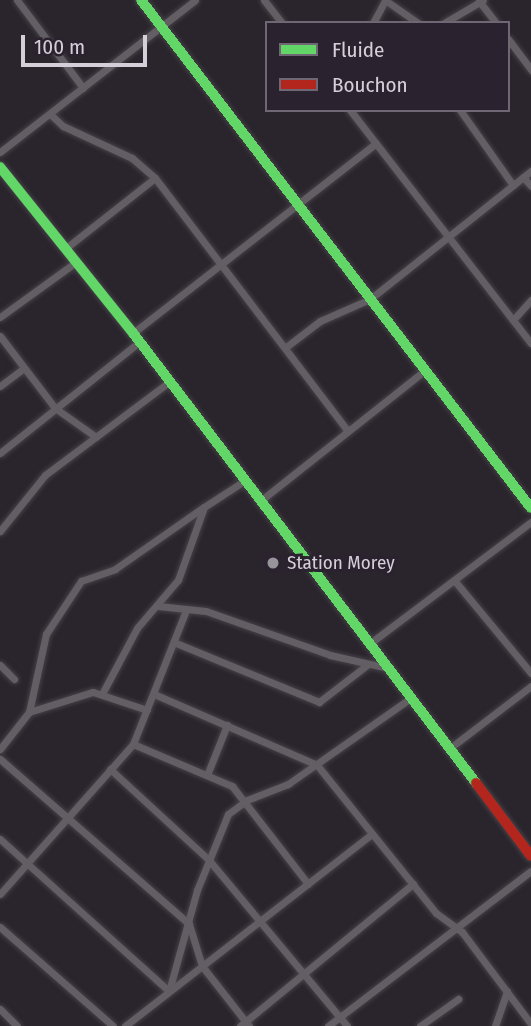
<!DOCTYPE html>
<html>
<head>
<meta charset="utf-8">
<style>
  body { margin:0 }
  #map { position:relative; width:531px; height:1026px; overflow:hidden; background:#2a252c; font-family:"Fira Sans Condensed",sans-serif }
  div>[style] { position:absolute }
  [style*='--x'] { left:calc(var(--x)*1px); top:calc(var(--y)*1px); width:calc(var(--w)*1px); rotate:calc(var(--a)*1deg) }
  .roads { filter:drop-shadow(0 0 2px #454147) drop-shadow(0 0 2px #454147) }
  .street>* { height:7px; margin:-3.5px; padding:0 3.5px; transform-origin:3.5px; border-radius:3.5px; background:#625e64 }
  .fast>* { height:10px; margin:-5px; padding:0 5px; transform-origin:5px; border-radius:5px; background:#63d668 }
  .jam>* { height:10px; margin:-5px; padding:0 5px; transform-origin:5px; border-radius:5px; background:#b3261e }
  .dots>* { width:19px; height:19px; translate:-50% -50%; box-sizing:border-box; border:4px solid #2b222f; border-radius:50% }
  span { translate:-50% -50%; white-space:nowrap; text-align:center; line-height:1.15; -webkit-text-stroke:6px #2b222f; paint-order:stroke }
  .poi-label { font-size:19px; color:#d4cfd8 }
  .left { translate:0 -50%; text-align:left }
  .legend { position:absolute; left:265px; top:21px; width:245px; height:91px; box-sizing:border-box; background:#2b222f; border:2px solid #6f6773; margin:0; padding:9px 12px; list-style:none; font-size:21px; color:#d4cfd8 }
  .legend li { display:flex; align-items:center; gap:14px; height:35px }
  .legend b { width:35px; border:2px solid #6f6773 }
  .scale { position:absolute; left:21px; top:35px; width:126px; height:32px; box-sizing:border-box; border:4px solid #d4cfd8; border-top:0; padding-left:9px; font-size:21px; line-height:24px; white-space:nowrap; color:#d4cfd8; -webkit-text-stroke:5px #2b222f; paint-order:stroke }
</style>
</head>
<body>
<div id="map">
  <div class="roads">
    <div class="street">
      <i style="--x:17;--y:0;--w:110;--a:53.1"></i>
      <i style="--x:264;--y:0;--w:29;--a:52"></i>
      <i style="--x:385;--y:0;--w:40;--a:34.9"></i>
      <i style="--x:479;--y:1;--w:28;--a:52"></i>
      <i style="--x:373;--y:23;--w:26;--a:-62"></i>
      <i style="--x:444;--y:23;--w:45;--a:-30.5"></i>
      <i style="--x:508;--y:39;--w:39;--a:53"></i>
      <i style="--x:350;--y:110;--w:295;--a:52.2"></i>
      <i style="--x:460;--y:110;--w:92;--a:54.8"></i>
      <i style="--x:50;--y:114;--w:18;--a:43"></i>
      <i style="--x:63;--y:126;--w:76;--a:24.9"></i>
      <i style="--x:132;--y:158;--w:30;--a:41"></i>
      <i style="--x:155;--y:178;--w:318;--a:52.7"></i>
      <i style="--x:0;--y:152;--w:247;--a:-37.9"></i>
      <i style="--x:523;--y:177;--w:12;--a:48"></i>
      <i style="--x:66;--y:248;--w:113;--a:-38.2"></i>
      <i style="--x:0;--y:317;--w:94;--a:-35.9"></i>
      <i style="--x:513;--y:320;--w:27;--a:-48"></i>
      <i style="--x:133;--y:333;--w:308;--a:-38"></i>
      <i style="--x:0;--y:336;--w:91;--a:52.6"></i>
      <i style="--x:55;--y:408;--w:50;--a:35.3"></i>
      <i style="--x:286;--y:347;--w:43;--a:-37.4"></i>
      <i style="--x:320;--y:321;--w:55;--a:-23.7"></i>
      <i style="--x:370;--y:299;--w:206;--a:-38.5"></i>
      <i style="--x:0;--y:386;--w:30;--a:-37"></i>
      <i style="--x:0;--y:453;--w:178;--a:-38.6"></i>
      <i style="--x:260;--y:501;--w:211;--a:-38.4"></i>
      <i style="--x:0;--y:531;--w:72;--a:-51.2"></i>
      <i style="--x:45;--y:475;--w:155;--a:-36.9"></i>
      <i style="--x:454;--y:580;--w:121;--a:50.4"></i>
      <i style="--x:158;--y:606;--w:48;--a:5.9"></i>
      <i style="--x:206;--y:611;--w:132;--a:19.5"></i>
      <i style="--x:330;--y:655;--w:59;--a:12.6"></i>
      <i style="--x:176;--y:643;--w:155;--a:22.4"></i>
      <i style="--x:319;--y:702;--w:61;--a:-37.6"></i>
      <i style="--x:369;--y:644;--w:203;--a:-37"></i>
      <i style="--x:0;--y:665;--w:20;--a:45"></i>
      <i style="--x:103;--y:692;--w:72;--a:-62"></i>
      <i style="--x:137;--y:628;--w:63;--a:-49.5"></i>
      <i style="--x:178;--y:580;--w:77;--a:-70.4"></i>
      <i style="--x:204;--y:507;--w:48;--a:-33"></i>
      <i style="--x:154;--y:694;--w:178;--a:23.5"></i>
      <i style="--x:317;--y:765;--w:190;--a:51.2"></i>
      <i style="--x:436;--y:913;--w:32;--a:36"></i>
      <i style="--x:462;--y:932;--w:115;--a:53.1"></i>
      <i style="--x:29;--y:712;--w:67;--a:-17.4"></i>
      <i style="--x:93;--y:692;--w:57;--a:18.4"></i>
      <i style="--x:133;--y:744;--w:108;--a:23"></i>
      <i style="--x:232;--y:786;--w:124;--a:52.2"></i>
      <i style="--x:450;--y:748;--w:102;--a:-37.4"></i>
      <i style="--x:0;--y:749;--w:47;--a:-51.9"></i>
      <i style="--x:29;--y:712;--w:80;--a:-77.7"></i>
      <i style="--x:46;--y:634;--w:64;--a:-56.6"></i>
      <i style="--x:81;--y:581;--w:36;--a:-19"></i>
      <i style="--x:115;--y:569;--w:108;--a:-34.9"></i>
      <i style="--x:0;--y:759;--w:251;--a:41.1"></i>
      <i style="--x:189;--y:924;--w:44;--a:72.8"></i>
      <i style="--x:202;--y:966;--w:76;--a:51.9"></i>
      <i style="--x:110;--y:769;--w:133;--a:42.6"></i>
      <i style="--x:208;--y:859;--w:217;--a:50.2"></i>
      <i style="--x:207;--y:775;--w:54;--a:-68.2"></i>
      <i style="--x:0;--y:839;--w:227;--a:42"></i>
      <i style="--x:169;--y:991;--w:105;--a:-74.5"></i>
      <i style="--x:197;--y:890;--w:82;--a:-67.8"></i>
      <i style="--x:228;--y:814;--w:24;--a:-36"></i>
      <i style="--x:247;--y:800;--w:44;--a:-21.3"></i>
      <i style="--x:288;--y:784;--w:150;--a:-35"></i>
      <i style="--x:0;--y:894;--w:200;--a:-48.4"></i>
      <i style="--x:133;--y:744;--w:144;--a:-68.4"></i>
      <i style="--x:0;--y:927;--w:150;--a:41.2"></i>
      <i style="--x:0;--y:1009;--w:24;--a:45"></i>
      <i style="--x:125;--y:1026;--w:313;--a:-37.9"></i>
      <i style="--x:240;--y:1026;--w:224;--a:-39.4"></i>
      <i style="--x:328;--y:1026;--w:255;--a:-37.4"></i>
      <i style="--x:420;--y:1026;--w:47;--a:-35.4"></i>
      <i style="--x:495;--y:1026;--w:37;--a:-71"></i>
    </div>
    <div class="fast">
      <i style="--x:141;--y:0;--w:640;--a:52.49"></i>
      <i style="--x:0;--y:167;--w:213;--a:51.3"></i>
      <i style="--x:133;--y:333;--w:566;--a:52.68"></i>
    </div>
    <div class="jam">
      <i style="--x:476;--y:783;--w:91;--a:53"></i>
    </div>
  </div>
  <div class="dots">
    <i style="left:273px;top:563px;background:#98949c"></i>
  </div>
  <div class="poi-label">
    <span class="left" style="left:287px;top:563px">Station Morey</span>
  </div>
  <ul class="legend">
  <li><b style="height:9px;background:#63d668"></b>Fluide</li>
  <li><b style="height:9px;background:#b3261e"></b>Bouchon</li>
  </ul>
  <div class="scale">100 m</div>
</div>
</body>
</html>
